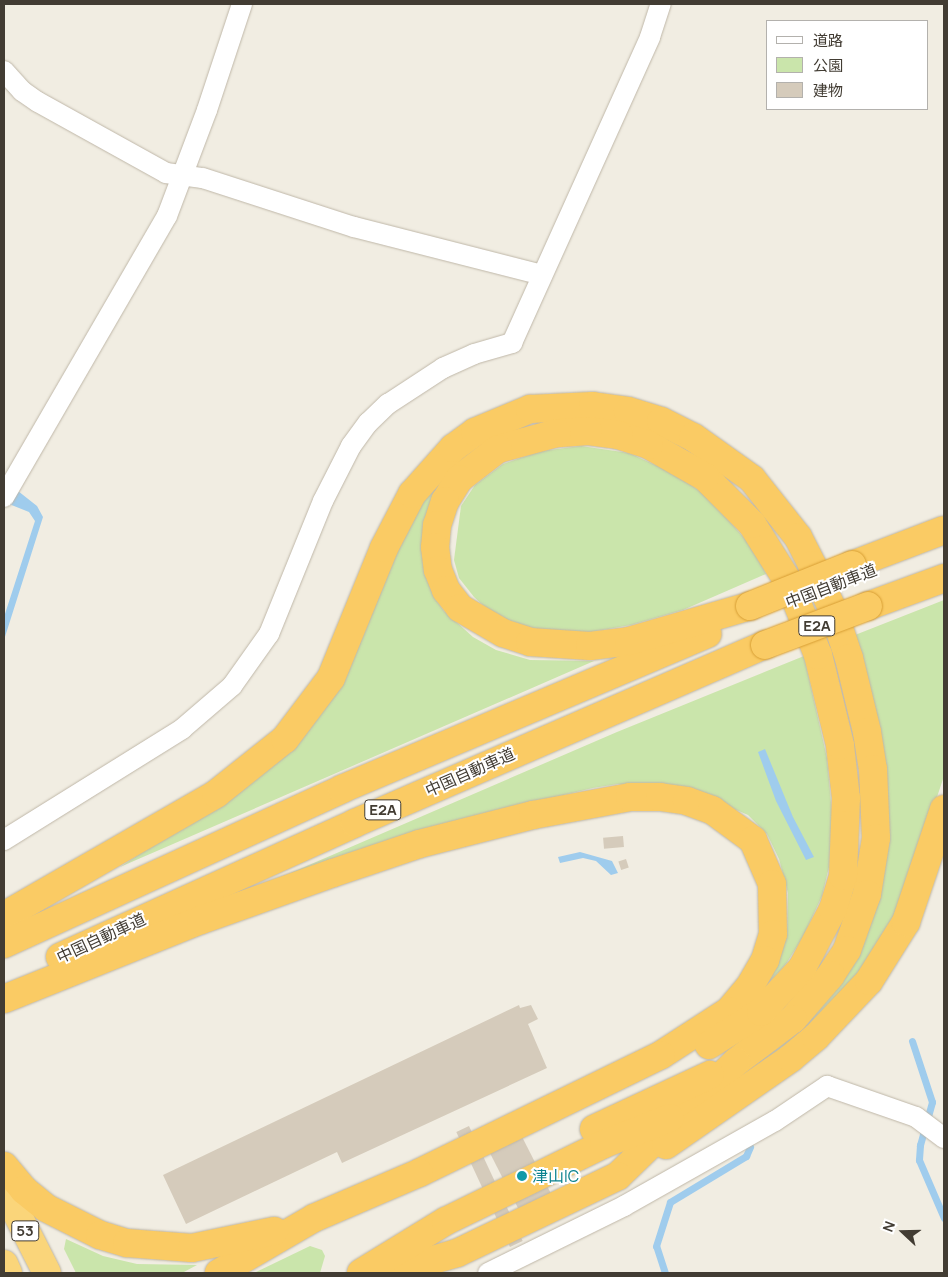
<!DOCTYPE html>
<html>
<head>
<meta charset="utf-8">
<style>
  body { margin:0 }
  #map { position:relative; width:948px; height:1277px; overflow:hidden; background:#f1ede2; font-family:Manrope,"Noto Sans JP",sans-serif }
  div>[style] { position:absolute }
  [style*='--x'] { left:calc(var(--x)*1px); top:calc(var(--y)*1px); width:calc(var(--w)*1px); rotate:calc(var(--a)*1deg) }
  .green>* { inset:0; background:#cae5ab }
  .water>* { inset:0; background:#9fcced }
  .stream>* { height:7px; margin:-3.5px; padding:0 3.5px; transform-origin:3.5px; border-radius:3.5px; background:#9fcced }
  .building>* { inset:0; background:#d5cbbb; transform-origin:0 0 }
  .roads { filter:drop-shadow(0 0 1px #bfb7a8) drop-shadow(0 0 1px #bfb7a8) }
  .minor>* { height:20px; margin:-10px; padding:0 10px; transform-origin:10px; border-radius:10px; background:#fff }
  .trunk>* { height:28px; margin:-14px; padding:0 14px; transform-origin:14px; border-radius:14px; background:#fad57a }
  .motorway>* { height:28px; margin:-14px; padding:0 14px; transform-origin:14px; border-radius:14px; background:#facb64 }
  .bridges { filter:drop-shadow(0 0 1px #d89f35) drop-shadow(0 0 1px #d89f35) }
  .motorway-bridge>* { height:28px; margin:-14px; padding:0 14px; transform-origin:14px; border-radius:14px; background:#facb64 }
  .dots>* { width:14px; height:14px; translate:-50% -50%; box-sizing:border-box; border:2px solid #fff; border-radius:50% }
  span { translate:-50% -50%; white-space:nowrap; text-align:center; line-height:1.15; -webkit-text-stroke:4px #fff; paint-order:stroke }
  .shield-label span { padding:1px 4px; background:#fff; border:1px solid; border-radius:4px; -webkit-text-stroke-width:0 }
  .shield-label { font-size:15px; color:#423c33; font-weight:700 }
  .street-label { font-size:16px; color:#423c33 }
  .culture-label { font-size:16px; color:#0d838f }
  .left { translate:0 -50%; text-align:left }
  .frame { position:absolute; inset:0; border:5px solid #423c33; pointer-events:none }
  .legend { position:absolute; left:766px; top:20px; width:162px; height:90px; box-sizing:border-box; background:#fff; border:1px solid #b3b1ad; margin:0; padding:6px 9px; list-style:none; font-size:15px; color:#423c33 }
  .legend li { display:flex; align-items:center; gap:10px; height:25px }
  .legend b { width:25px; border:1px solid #b3b1ad }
  .north { position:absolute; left:878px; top:1207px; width:50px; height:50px; -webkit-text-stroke:4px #fff; paint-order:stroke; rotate:291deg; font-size:14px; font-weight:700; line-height:20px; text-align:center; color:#423c33 }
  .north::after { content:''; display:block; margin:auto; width:18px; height:22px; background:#423c33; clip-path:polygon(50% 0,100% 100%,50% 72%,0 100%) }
</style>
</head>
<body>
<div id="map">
  <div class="green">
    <i style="clip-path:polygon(581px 446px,629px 453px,675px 474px,701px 492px,729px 521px,754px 549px,766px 574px,683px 610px,631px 625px,579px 634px,547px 633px,495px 616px,474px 597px,459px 578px,454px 560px,461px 506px,475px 485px,503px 464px,541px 451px)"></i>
    <i style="clip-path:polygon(442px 478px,429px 511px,425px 572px,434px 597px,444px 611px,473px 637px,496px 650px,530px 660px,594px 661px,120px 867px,272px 767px,412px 513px)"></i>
    <i style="clip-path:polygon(944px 600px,944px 776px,902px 902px,853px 986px,805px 1031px,748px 1071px,801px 1024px,876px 897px,855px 635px)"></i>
    <i style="clip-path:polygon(804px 656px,827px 758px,832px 813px,829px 867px,822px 896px,803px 937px,786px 964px,767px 985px,787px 933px,788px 893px,779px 859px,767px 834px,748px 815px,695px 792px,618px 784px,593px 788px,526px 804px,244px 893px,617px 732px)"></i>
    <i style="clip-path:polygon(66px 1239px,103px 1256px,137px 1264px,197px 1265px,182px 1273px,76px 1273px,64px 1249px)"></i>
    <i style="clip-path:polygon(310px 1246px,322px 1250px,325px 1256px,320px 1273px,254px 1273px)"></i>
  </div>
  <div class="water">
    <i style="clip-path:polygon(18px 491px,37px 506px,43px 517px,4px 640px,4px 617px,35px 521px,29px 512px,4px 502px)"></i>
    <i style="clip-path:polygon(765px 749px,793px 817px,814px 857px,806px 860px,776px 801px,758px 752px)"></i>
    <i style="clip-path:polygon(580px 852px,612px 861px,618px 873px,611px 875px,596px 861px,583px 858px,560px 863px,558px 857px)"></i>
  </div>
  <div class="stream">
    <i style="--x:912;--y:1041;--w:64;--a:71.8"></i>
    <i style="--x:932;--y:1102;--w:45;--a:105.6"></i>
    <i style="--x:920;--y:1145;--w:15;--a:94"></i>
    <i style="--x:919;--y:1160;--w:63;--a:66.7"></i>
    <i style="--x:665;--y:1273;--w:28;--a:-108"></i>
    <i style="--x:656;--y:1246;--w:46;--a:-72.3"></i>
    <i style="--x:670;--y:1202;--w:89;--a:-31.2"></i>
    <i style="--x:746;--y:1156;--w:10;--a:-66"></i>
  </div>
  <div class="building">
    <i style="left:623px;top:836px;width:11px;height:20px;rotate:85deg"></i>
    <i style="left:626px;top:859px;width:9px;height:8px;rotate:72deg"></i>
    <i style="clip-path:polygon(519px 1005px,520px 1008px,531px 1005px,538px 1019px,528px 1024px,547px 1068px,342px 1163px,337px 1152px,186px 1224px,163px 1175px)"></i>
    <i style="left:515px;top:1123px;width:101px;height:36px;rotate:63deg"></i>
    <i style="left:469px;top:1126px;width:127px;height:14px;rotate:65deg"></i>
  </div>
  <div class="roads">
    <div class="minor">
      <i style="--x:4;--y:71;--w:27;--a:48"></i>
      <i style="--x:22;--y:91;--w:19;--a:35"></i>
      <i style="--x:38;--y:102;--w:146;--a:29"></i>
      <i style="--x:166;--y:173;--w:37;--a:8"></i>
      <i style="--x:203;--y:178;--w:159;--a:18"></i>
      <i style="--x:354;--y:227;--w:194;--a:14.3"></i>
      <i style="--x:4;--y:497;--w:325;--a:-59.9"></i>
      <i style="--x:167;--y:216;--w:113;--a:-69.3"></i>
      <i style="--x:207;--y:110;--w:112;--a:-71.7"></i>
      <i style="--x:4;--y:840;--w:210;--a:-31.9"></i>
      <i style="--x:182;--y:729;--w:66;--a:-40.7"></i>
      <i style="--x:232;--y:686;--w:64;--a:-54.6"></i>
      <i style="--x:269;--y:634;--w:144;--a:-67.9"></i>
      <i style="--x:323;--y:501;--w:62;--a:-63"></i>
      <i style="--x:351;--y:446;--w:29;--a:-54"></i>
      <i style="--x:368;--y:423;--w:28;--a:-44"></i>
      <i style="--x:388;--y:404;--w:66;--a:-33.2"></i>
      <i style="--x:443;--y:368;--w:34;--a:-24"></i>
      <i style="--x:474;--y:354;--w:40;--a:-16"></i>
      <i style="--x:512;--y:343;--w:336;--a:-65.7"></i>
      <i style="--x:650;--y:37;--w:35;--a:-72"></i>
      <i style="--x:488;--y:1273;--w:152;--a:-26.2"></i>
      <i style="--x:624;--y:1206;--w:173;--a:-29.4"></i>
      <i style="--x:775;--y:1121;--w:63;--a:-33.9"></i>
      <i style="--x:827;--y:1086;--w:94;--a:19.2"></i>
      <i style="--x:916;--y:1117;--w:35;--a:37"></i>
    </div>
    <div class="trunk">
      <i style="--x:4;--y:1188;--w:95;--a:63.2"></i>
      <i style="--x:4;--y:1264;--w:10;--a:66"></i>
    </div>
    <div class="motorway">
      <i style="--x:852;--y:565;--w:98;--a:-20.8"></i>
      <i style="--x:868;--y:606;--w:81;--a:-20.2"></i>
      <i style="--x:4;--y:916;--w:245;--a:-29.9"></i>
      <i style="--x:216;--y:794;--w:88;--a:-38.6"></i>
      <i style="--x:285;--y:739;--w:76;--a:-53"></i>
      <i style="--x:331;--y:678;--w:140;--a:-67.8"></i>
      <i style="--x:384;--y:548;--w:61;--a:-62.6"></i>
      <i style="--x:412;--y:494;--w:62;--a:-48.3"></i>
      <i style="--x:453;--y:448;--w:27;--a:-36"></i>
      <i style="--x:475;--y:432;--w:60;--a:-22.7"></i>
      <i style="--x:530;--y:409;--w:63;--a:-2.7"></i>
      <i style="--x:593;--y:406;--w:35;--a:8"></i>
      <i style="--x:628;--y:411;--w:34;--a:17"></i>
      <i style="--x:661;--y:421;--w:36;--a:27"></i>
      <i style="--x:693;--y:437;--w:72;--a:35.4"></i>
      <i style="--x:752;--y:479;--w:74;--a:51.6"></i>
      <i style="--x:798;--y:537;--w:31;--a:63"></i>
      <i style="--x:812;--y:565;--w:50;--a:65"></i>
      <i style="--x:833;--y:610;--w:51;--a:71.6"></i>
      <i style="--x:849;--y:658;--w:76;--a:76.3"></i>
      <i style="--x:867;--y:732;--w:37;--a:81"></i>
      <i style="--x:873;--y:769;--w:69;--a:87.5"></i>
      <i style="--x:876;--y:838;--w:57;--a:99.1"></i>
      <i style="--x:867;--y:894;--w:59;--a:109.7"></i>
      <i style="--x:847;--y:950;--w:30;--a:123"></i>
      <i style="--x:831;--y:975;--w:58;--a:130.8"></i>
      <i style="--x:793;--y:1019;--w:71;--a:143"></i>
      <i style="--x:736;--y:1062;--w:164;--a:136"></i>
      <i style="--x:618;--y:1176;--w:178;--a:154.4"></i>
      <i style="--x:457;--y:1253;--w:72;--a:163.8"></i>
      <i style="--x:4;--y:944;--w:372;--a:-24.6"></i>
      <i style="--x:342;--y:789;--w:397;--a:-23"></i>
      <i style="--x:60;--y:957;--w:324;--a:-24.4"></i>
      <i style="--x:355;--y:823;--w:447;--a:-23.5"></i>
      <i style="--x:4;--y:999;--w:212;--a:-21.9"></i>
      <i style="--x:201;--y:920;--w:140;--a:-19.6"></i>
      <i style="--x:333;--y:873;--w:91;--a:-18.6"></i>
      <i style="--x:419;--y:844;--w:118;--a:-14.3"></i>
      <i style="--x:533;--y:815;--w:99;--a:-10.5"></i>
      <i style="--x:630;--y:797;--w:30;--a:0"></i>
      <i style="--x:660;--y:797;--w:27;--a:8"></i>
      <i style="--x:687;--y:801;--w:27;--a:20"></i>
      <i style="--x:712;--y:810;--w:51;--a:36.2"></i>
      <i style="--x:753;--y:840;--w:48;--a:66.6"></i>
      <i style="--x:772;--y:884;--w:50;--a:88.9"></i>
      <i style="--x:773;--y:934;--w:27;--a:107"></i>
      <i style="--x:765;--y:960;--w:30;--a:120"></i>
      <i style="--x:750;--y:986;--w:33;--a:130"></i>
      <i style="--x:729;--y:1011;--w:81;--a:147.1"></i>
      <i style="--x:661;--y:1055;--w:269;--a:154"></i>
      <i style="--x:419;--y:1173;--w:114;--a:156.8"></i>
      <i style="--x:314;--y:1218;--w:110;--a:149.9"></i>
      <i style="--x:709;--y:1045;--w:62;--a:-32.4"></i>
      <i style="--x:761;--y:1012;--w:60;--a:-47"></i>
      <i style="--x:802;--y:968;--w:67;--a:-62.3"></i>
      <i style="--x:833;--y:909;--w:34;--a:-73"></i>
      <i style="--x:843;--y:876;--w:78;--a:-87.8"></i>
      <i style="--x:846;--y:798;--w:53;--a:-96.5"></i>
      <i style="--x:840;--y:745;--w:93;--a:-103.7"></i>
      <i style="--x:818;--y:655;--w:78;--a:-111.9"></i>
      <i style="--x:789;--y:583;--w:70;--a:-122.1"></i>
      <i style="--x:752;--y:524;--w:66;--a:-135"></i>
      <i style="--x:705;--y:477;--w:64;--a:-150.3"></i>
      <i style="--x:649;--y:445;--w:32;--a:-162"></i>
      <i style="--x:619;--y:435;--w:31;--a:-173"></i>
      <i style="--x:588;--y:431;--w:31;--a:176"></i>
      <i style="--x:557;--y:433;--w:61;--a:164.8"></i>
      <i style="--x:498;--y:449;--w:49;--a:142.4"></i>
      <i style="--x:459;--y:479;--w:26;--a:122"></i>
      <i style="--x:445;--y:501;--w:25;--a:108"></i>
      <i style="--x:437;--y:525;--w:22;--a:95"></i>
      <i style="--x:435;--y:547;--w:23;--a:83"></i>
      <i style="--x:438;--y:570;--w:22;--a:68"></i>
      <i style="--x:446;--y:590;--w:23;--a:52"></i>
      <i style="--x:460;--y:608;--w:50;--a:30.2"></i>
      <i style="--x:503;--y:633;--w:28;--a:18"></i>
      <i style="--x:530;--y:642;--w:60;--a:3.8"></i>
      <i style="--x:590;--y:646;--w:39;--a:-7"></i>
      <i style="--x:629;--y:641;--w:126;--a:-16.1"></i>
      <i style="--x:594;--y:1129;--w:128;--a:-25"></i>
      <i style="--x:666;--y:1145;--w:152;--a:-34.8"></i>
      <i style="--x:791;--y:1058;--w:33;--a:-40"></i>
      <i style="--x:816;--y:1037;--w:77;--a:-46.6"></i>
      <i style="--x:869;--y:981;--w:70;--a:-57.9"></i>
      <i style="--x:906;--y:922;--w:119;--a:-71.4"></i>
      <i style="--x:4;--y:1166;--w:31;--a:50"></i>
      <i style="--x:24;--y:1190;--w:28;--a:39"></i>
      <i style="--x:46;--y:1208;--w:60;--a:26.6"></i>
      <i style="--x:100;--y:1235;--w:28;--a:17"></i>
      <i style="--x:127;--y:1243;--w:65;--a:4.4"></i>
      <i style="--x:192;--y:1248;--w:84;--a:-11.7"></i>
      <i style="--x:361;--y:1273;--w:100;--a:-31.5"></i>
      <i style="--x:446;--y:1221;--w:176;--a:-26"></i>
      <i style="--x:604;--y:1144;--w:71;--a:-21.5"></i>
    </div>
  </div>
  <div class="bridges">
    <div class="motorway-bridge">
      <i style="--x:750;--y:606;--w:110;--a:-21.9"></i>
      <i style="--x:765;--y:645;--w:110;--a:-20.7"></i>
    </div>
  </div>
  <div class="dots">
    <i style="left:522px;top:1176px;background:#0f9aa8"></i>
  </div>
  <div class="shield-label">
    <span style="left:817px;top:626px">E2A</span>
    <span style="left:383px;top:810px">E2A</span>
    <span style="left:25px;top:1231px">53</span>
  </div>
  <div class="street-label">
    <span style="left:831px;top:586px;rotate:-21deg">中国自動車道</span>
    <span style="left:470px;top:772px;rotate:-24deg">中国自動車道</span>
    <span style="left:101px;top:938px;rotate:-25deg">中国自動車道</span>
  </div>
  <div class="culture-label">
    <span class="left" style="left:532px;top:1176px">津山IC</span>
  </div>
  <div class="frame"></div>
  <ul class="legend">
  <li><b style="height:6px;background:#fff"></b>道路</li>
  <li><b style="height:14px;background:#cae5ab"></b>公園</li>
  <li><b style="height:14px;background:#d5cbbb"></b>建物</li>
  </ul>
  <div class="north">N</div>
</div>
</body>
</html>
